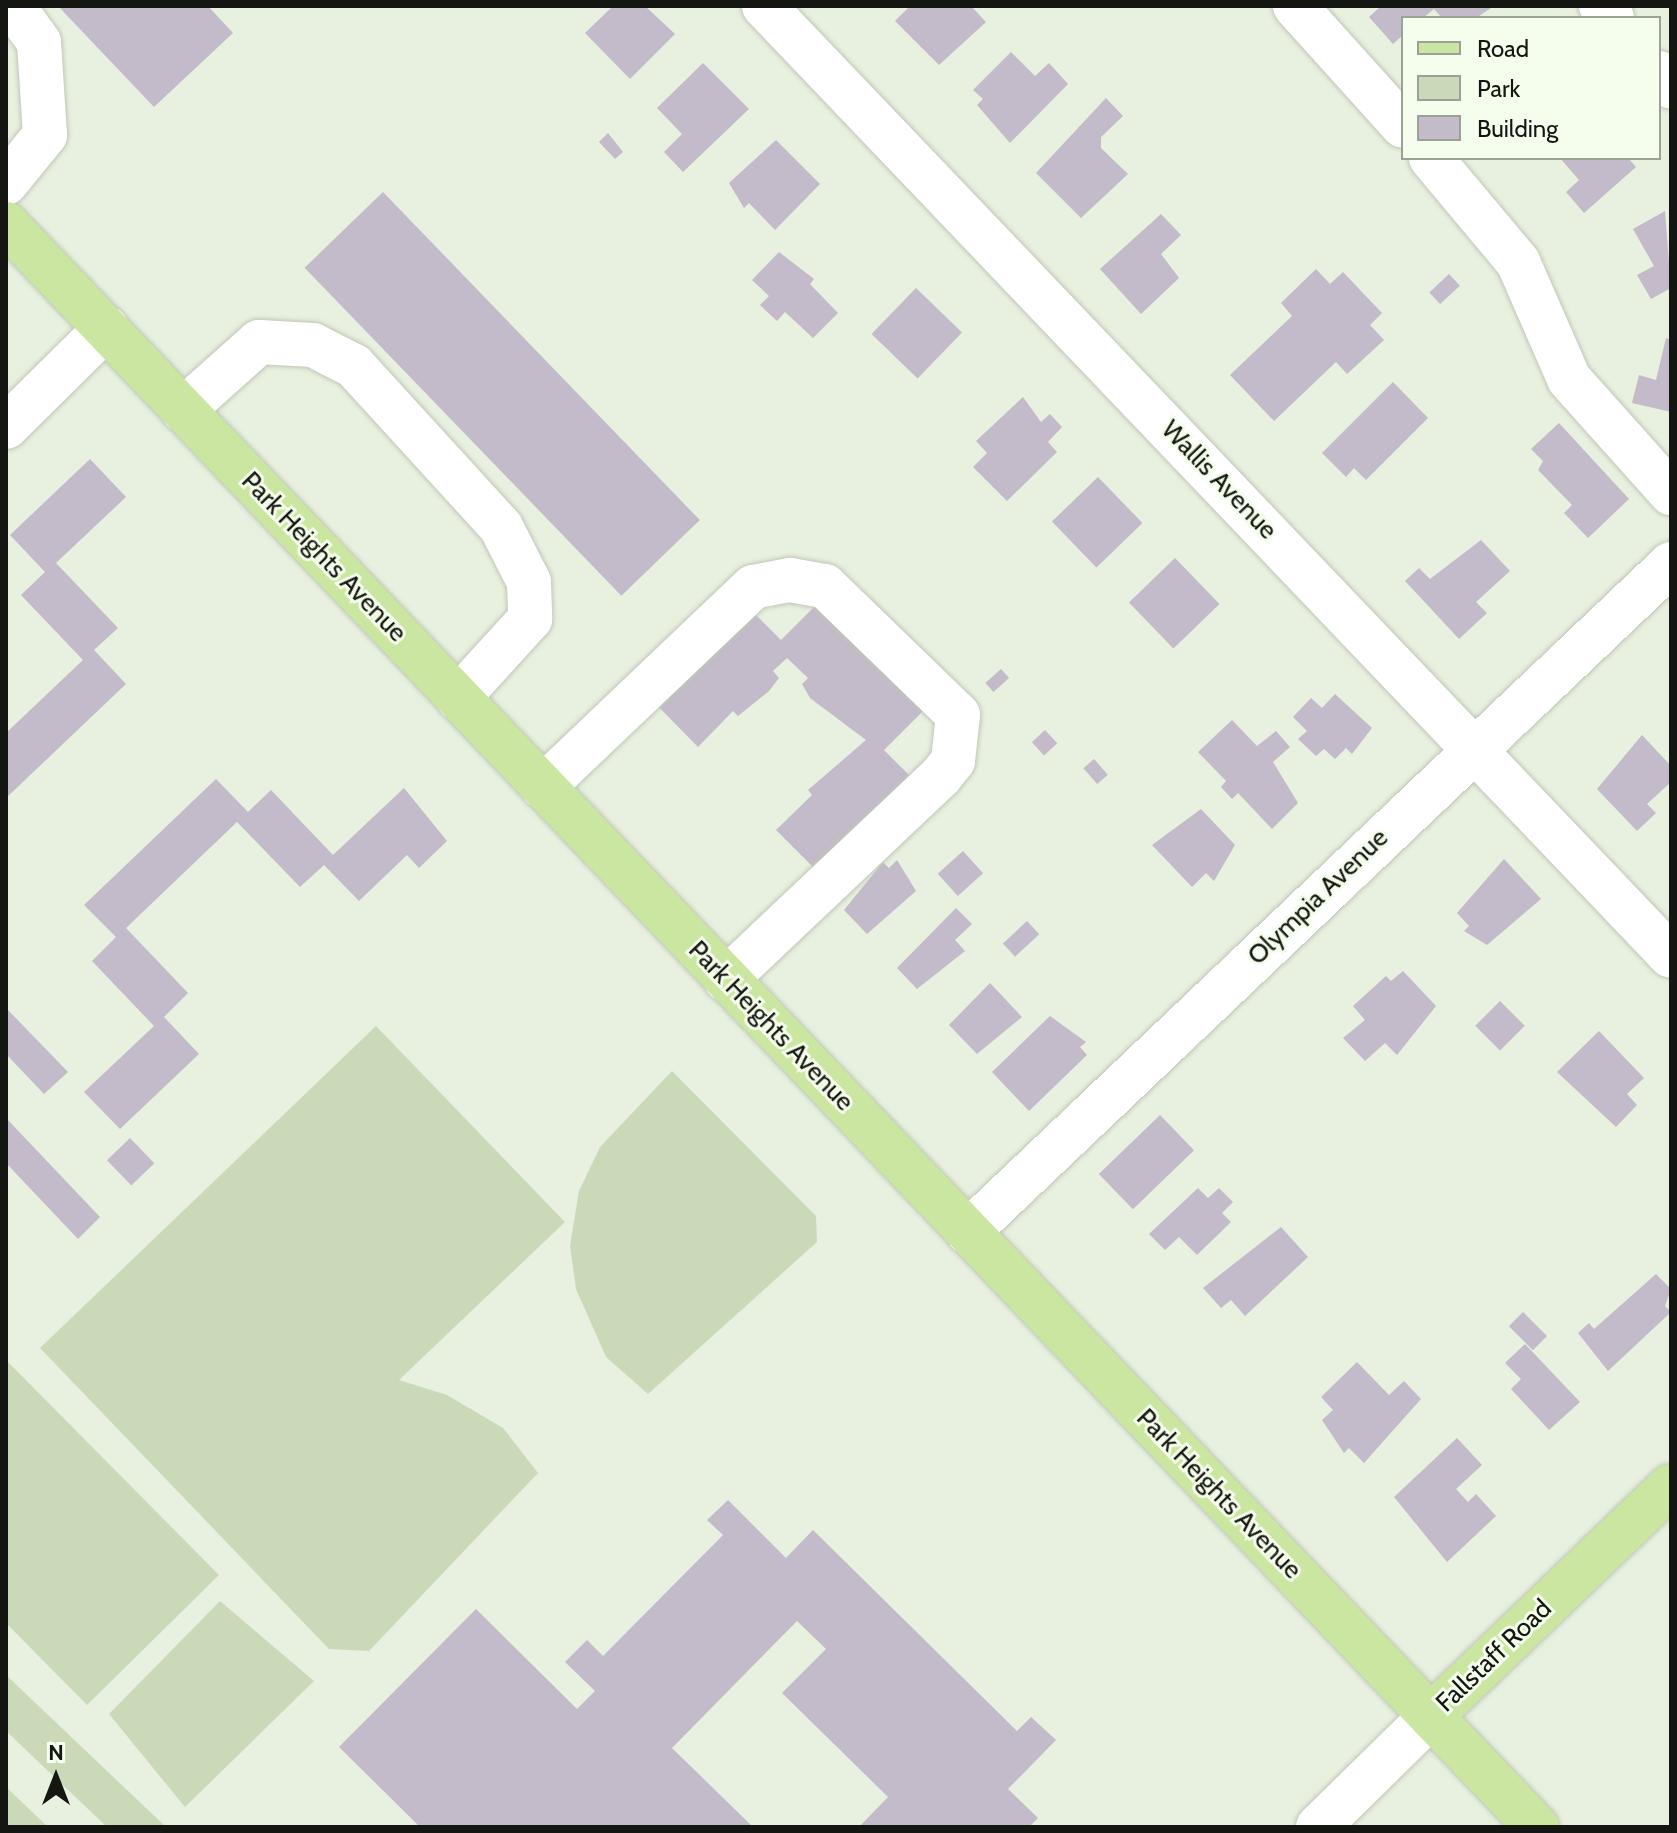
<!DOCTYPE html>
<html>
<head>
<meta charset="utf-8">
<style>
  body { margin:0 }
  #map { position:relative; width:1677px; height:1833px; overflow:hidden; background:#e8f0df; font-family:Cabin,sans-serif }
  div>[style] { position:absolute }
  [style*='--x'] { left:calc(var(--x)*1px); top:calc(var(--y)*1px); width:calc(var(--w)*1px); rotate:calc(var(--a)*1deg) }
  .green>* { inset:0; background:#cadab8 }
  .building>* { inset:0; background:#c3baca; transform-origin:0 0 }
  .roads { filter:drop-shadow(0 0 2px #c0c7b7) drop-shadow(0 0 2px #c0c7b7) }
  .minor>* { height:44px; margin:-22px; padding:0 22px; transform-origin:22px; border-radius:22px; background:#fff }
  .major>* { height:44px; margin:-22px; padding:0 22px; transform-origin:22px; border-radius:22px; background:#cae6a1 }
  span { translate:-50% -50%; white-space:nowrap; text-align:center; line-height:1.15; -webkit-text-stroke:6px #f5fdec; paint-order:stroke }
  .street-label { font-size:26px; color:#141711 }
  .frame { position:absolute; inset:0; border:8px solid #141711; pointer-events:none }
  .legend { position:absolute; left:1401px; top:16px; width:260px; height:144px; box-sizing:border-box; background:#f5fdec; border:2px solid #9ba194; margin:0; padding:10px 14px; list-style:none; font-size:24px; color:#141711 }
  .legend li { display:flex; align-items:center; gap:16px; height:40px }
  .legend b { width:40px; border:2px solid #9ba194 }
  .north { position:absolute; left:16px; top:1737px; width:80px; height:80px; -webkit-text-stroke:6px #f5fdec; paint-order:stroke; rotate:0deg; font-size:22px; font-weight:700; line-height:32px; text-align:center; color:#141711 }
  .north::after { content:''; display:block; margin:auto; width:28px; height:36px; background:#141711; clip-path:polygon(50% 0,100% 100%,50% 72%,0 100%) }
</style>
</head>
<body>
<div id="map">
  <div class="green">
    <i style="clip-path:polygon(376px 1026px,565px 1222px,399px 1380px,447px 1395px,503px 1428px,538px 1473px,369px 1651px,329px 1649px,40px 1348px)"></i>
    <i style="clip-path:polygon(672px 1071px,816px 1216px,817px 1242px,648px 1394px,606px 1357px,576px 1289px,570px 1246px,579px 1191px,600px 1147px)"></i>
    <i style="clip-path:polygon(6px 1360px,219px 1575px,87px 1705px,6px 1623px)"></i>
    <i style="clip-path:polygon(220px 1601px,314px 1681px,185px 1807px,109px 1714px)"></i>
    <i style="clip-path:polygon(6px 1675px,166px 1827px,107px 1827px,6px 1731px)"></i>
    <i style="clip-path:polygon(6px 1787px,48px 1827px,6px 1827px)"></i>
  </div>
  <div class="building">
    <i style="clip-path:polygon(58px 6px,208px 6px,233px 33px,154px 107px)"></i>
    <i style="clip-path:polygon(613px 6px,645px 6px,675px 34px,630px 79px,585px 33px)"></i>
    <i style="clip-path:polygon(910px 6px,971px 6px,986px 22px,939px 65px,895px 21px)"></i>
    <i style="clip-path:polygon(1381px 6px,1494px 6px,1476px 18px,1442px 18px,1434px 9px,1423px 18px,1403px 18px,1403px 35px,1393px 44px,1369px 17px)"></i>
    <i style="clip-path:polygon(1011px 52px,1035px 76px,1049px 63px,1068px 84px,1010px 143px,977px 105px,983px 99px,973px 90px)"></i>
    <i style="clip-path:polygon(703px 63px,749px 109px,683px 172px,664px 152px,682px 134px,657px 108px)"></i>
    <i style="clip-path:polygon(1106px 98px,1123px 116px,1101px 137px,1101px 148px,1128px 174px,1081px 218px,1036px 173px)"></i>
    <i style="clip-path:polygon(608px 133px,623px 152px,615px 159px,599px 142px)"></i>
    <i style="clip-path:polygon(776px 140px,820px 184px,775px 230px,749px 203px,744px 208px,729px 183px)"></i>
    <i style="clip-path:polygon(1560px 158px,1628px 158px,1636px 167px,1584px 213px,1566px 192px,1579px 180px)"></i>
    <i style="left:383px;top:192px;width:456px;height:109px;rotate:46deg"></i>
    <i style="clip-path:polygon(1665px 211px,1671px 288px,1651px 299px,1637px 275px,1654px 266px,1633px 229px)"></i>
    <i style="clip-path:polygon(1161px 214px,1181px 235px,1161px 254px,1179px 278px,1141px 314px,1100px 269px)"></i>
    <i style="clip-path:polygon(779px 252px,814px 279px,810px 284px,838px 313px,813px 338px,785px 312px,777px 321px,760px 305px,769px 296px,752px 280px)"></i>
    <i style="clip-path:polygon(1316px 269px,1330px 284px,1343px 272px,1362px 292px,1382px 313px,1370px 325px,1384px 340px,1347px 374px,1336px 362px,1274px 421px,1230px 375px,1292px 316px,1281px 303px)"></i>
    <i style="left:1449px;top:274px;width:16px;height:27px;rotate:47deg"></i>
    <i style="left:916px;top:288px;width:64px;height:64px;rotate:44deg"></i>
    <i style="clip-path:polygon(1666px 338px,1671px 340px,1671px 412px,1632px 403px,1639px 375px,1656px 380px)"></i>
    <i style="clip-path:polygon(1393px 382px,1428px 418px,1366px 480px,1354px 468px,1346px 477px,1322px 453px)"></i>
    <i style="clip-path:polygon(1023px 397px,1041px 422px,1050px 414px,1062px 427px,1048px 442px,1057px 452px,1007px 501px,973px 467px,987px 453px,976px 441px)"></i>
    <i style="clip-path:polygon(1559px 423px,1629px 499px,1588px 538px,1564px 513px,1572px 505px,1538px 470px,1543px 461px,1531px 449px)"></i>
    <i style="clip-path:polygon(90px 459px,126px 497px,56px 563px,118px 628px,94px 650px,126px 684px,6px 798px,6px 733px,83px 660px,21px 595px,45px 572px,10px 535px)"></i>
    <i style="left:1098px;top:477px;width:64px;height:64px;rotate:46deg"></i>
    <i style="clip-path:polygon(1481px 540px,1510px 571px,1476px 602px,1487px 613px,1459px 639px,1405px 581px,1419px 568px,1430px 579px)"></i>
    <i style="left:1175px;top:558px;width:64px;height:64px;rotate:46deg"></i>
    <i style="clip-path:polygon(820px 601px,925px 709px,884px 750px,917px 783px,823px 877px,776px 830px,812px 795px,808px 790px,866px 740px,810px 698px,802px 684px,808px 678px,787px 658px,773px 671px,779px 678px,769px 691px,738px 716px,733px 711px,698px 747px,651px 699px,746px 605px,781px 640px)"></i>
    <i style="left:1001px;top:669px;width:12px;height:21px;rotate:48deg"></i>
    <i style="clip-path:polygon(1335px 694px,1372px 728px,1352px 754px,1346px 748px,1335px 759px,1324px 749px,1316px 756px,1298px 739px,1307px 731px,1293px 717px,1311px 698px,1322px 708px)"></i>
    <i style="clip-path:polygon(1232px 720px,1257px 746px,1276px 731px,1290px 747px,1273px 762px,1298px 803px,1272px 829px,1238px 793px,1232px 799px,1221px 787px,1226px 781px,1198px 752px)"></i>
    <i style="left:1045px;top:730px;width:18px;height:18px;rotate:47deg"></i>
    <i style="clip-path:polygon(1642px 735px,1671px 766px,1671px 782px,1647px 804px,1656px 813px,1637px 831px,1597px 789px)"></i>
    <i style="left:1094px;top:759px;width:21px;height:14px;rotate:49deg"></i>
    <i style="clip-path:polygon(216px 779px,248px 812px,271px 790px,333px 855px,404px 788px,447px 841px,419px 868px,407px 855px,359px 901px,324px 865px,300px 887px,237px 822px,126px 928px,188px 993px,164px 1017px,199px 1054px,120px 1129px,84px 1092px,154px 1026px,92px 961px,116px 937px,84px 905px)"></i>
    <i style="clip-path:polygon(1201px 809px,1235px 845px,1214px 881px,1206px 873px,1192px 887px,1152px 845px)"></i>
    <i style="left:963px;top:851px;width:30px;height:34px;rotate:48deg"></i>
    <i style="clip-path:polygon(1504px 859px,1541px 899px,1487px 945px,1464px 931px,1469px 926px,1457px 913px)"></i>
    <i style="clip-path:polygon(897px 860px,916px 891px,867px 934px,844px 910px,883px 862px,889px 868px)"></i>
    <i style="clip-path:polygon(956px 908px,972px 924px,955px 940px,965px 951px,917px 989px,897px 968px)"></i>
    <i style="left:1027px;top:921px;width:18px;height:33px;rotate:47deg"></i>
    <i style="clip-path:polygon(1403px 971px,1436px 1006px,1397px 1055px,1385px 1043px,1365px 1061px,1343px 1038px,1365px 1020px,1353px 1006px,1386px 976px,1391px 981px)"></i>
    <i style="clip-path:polygon(990px 983px,1022px 1017px,977px 1054px,949px 1025px)"></i>
    <i style="left:1500px;top:1001px;width:35px;height:35px;rotate:45deg"></i>
    <i style="clip-path:polygon(6px 1008px,68px 1072px,44px 1094px,6px 1054px)"></i>
    <i style="clip-path:polygon(1050px 1016px,1086px 1042px,1080px 1047px,1087px 1055px,1029px 1111px,992px 1072px)"></i>
    <i style="clip-path:polygon(1599px 1031px,1644px 1078px,1627px 1094px,1637px 1105px,1616px 1127px,1557px 1072px)"></i>
    <i style="left:1160px;top:1115px;width:49px;height:85px;rotate:46deg"></i>
    <i style="clip-path:polygon(6px 1118px,100px 1217px,78px 1239px,6px 1163px)"></i>
    <i style="left:130px;top:1138px;width:35px;height:32px;rotate:46deg"></i>
    <i style="clip-path:polygon(1198px 1188px,1208px 1198px,1219px 1188px,1233px 1202px,1222px 1213px,1231px 1222px,1197px 1255px,1179px 1237px,1165px 1250px,1149px 1234px)"></i>
    <i style="clip-path:polygon(1281px 1227px,1308px 1257px,1245px 1316px,1231px 1300px,1221px 1308px,1203px 1288px)"></i>
    <i style="clip-path:polygon(1656px 1274px,1671px 1289px,1665px 1306px,1671px 1312px,1608px 1371px,1578px 1333px,1589px 1323px,1594px 1329px)"></i>
    <i style="left:1523px;top:1312px;width:34px;height:20px;rotate:45deg"></i>
    <i style="clip-path:polygon(1525px 1344px,1580px 1402px,1549px 1430px,1511px 1389px,1521px 1379px,1505px 1363px)"></i>
    <i style="clip-path:polygon(1357px 1362px,1389px 1395px,1404px 1381px,1421px 1399px,1364px 1463px,1349px 1448px,1344px 1453px,1322px 1420px,1333px 1410px,1321px 1397px)"></i>
    <i style="clip-path:polygon(1457px 1438px,1482px 1465px,1456px 1489px,1468px 1502px,1476px 1494px,1496px 1516px,1447px 1562px,1394px 1497px)"></i>
    <i style="clip-path:polygon(728px 1500px,786px 1558px,813px 1530px,1017px 1731px,1031px 1717px,1056px 1740px,1008px 1789px,1038px 1818px,1029px 1827px,859px 1827px,888px 1797px,782px 1693px,826px 1649px,797px 1621px,672px 1748px,753px 1827px,420px 1827px,339px 1747px,476px 1609px,577px 1709px,595px 1691px,565px 1662px,587px 1640px,603px 1656px,723px 1535px,707px 1520px)"></i>
  </div>
  <div class="roads">
    <div class="minor">
      <i style="--x:764;--y:6;--w:1313;--a:46.33"></i>
      <i style="--x:1295;--y:6;--w:161;--a:48"></i>
      <i style="--x:1601;--y:6;--w:16;--a:47"></i>
      <i style="--x:1659;--y:73;--w:18;--a:49"></i>
      <i style="--x:1431;--y:158;--w:136;--a:50.1"></i>
      <i style="--x:1518;--y:262;--w:128;--a:66.4"></i>
      <i style="--x:1569;--y:379;--w:153;--a:48.2"></i>
      <i style="--x:6;--y:183;--w:62;--a:-50.9"></i>
      <i style="--x:45;--y:135;--w:93;--a:-93.7"></i>
      <i style="--x:39;--y:42;--w:44;--a:-125.8"></i>
      <i style="--x:183;--y:410;--w:102;--a:-41.8"></i>
      <i style="--x:259;--y:342;--w:54;--a:3.2"></i>
      <i style="--x:313;--y:345;--w:46;--a:27.1"></i>
      <i style="--x:354;--y:366;--w:218;--a:47.6"></i>
      <i style="--x:501;--y:527;--w:62;--a:63"></i>
      <i style="--x:529;--y:582;--w:37;--a:88"></i>
      <i style="--x:530;--y:619;--w:107;--a:132.3"></i>
      <i style="--x:6;--y:427;--w:141;--a:-44.7"></i>
      <i style="--x:543;--y:787;--w:290;--a:-43.6"></i>
      <i style="--x:753;--y:587;--w:38;--a:-11"></i>
      <i style="--x:790;--y:580;--w:36;--a:10"></i>
      <i style="--x:825;--y:586;--w:185;--a:44.1"></i>
      <i style="--x:958;--y:715;--w:46;--a:96.2"></i>
      <i style="--x:953;--y:761;--w:19;--a:129"></i>
      <i style="--x:941;--y:776;--w:296;--a:136.6"></i>
      <i style="--x:968;--y:1232;--w:970;--a:-43.54"></i>
      <i style="--x:1318;--y:1827;--w:158;--a:-44.5"></i>
    </div>
    <div class="major">
      <i style="--x:6;--y:224;--w:2217;--a:46.32"></i>
      <i style="--x:1431;--y:1716;--w:332;--a:-43.8"></i>
    </div>
  </div>
  <div class="street-label">
    <span style="left:1219px;top:480px;rotate:46deg">Wallis Avenue</span>
    <span style="left:324px;top:557px;rotate:46deg">Park Heights Avenue</span>
    <span style="left:1318px;top:897px;rotate:-44deg">Olympia Avenue</span>
    <span style="left:771px;top:1026px;rotate:46deg">Park Heights Avenue</span>
    <span style="left:1219px;top:1494px;rotate:46deg">Park Heights Avenue</span>
    <span style="left:1494px;top:1656px;rotate:-44deg">Fallstaff Road</span>
  </div>
  <div class="frame"></div>
  <ul class="legend">
  <li><b style="height:10px;background:#cae6a1"></b>Road</li>
  <li><b style="height:22px;background:#cadab8"></b>Park</li>
  <li><b style="height:22px;background:#c3baca"></b>Building</li>
  </ul>
  <div class="north">N</div>
</div>
</body>
</html>
